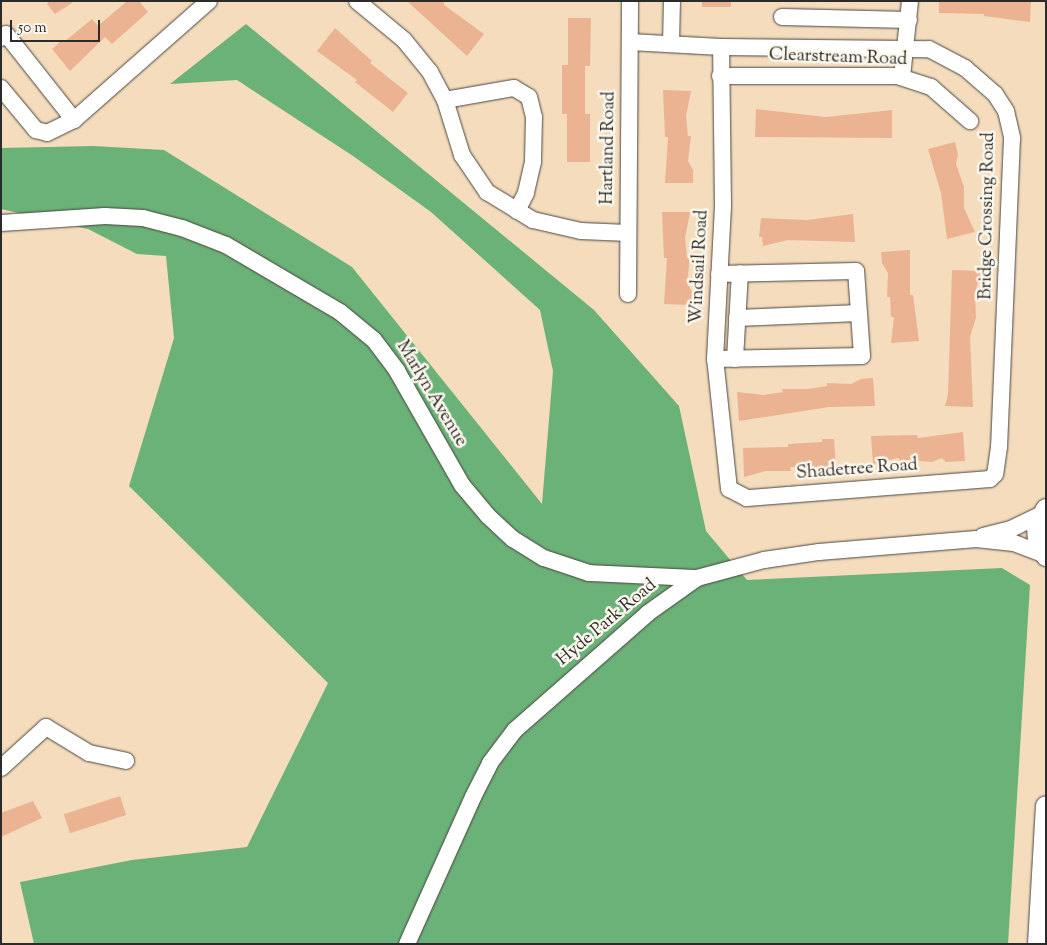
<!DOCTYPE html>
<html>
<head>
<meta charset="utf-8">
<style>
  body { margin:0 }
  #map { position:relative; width:1047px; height:945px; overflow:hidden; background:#f4dcbd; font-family:"Sorts Mill Goudy",serif }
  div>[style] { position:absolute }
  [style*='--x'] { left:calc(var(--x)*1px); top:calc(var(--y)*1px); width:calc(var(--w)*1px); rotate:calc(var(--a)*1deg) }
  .forest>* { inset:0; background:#6bb278 }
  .building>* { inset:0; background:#ebb392; transform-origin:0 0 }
  .roads { filter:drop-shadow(0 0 1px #494641) drop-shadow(0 0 1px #494641) }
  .minor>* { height:16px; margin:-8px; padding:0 8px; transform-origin:8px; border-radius:8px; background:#fff }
  .major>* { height:20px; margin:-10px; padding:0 10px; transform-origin:10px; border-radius:10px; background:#fff }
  span { translate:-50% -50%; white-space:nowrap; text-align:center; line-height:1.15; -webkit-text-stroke:5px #fbf7ec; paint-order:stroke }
  .street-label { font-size:18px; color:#2b2b2b }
  .frame { position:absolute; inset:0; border:2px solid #2b2b2b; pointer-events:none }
  .scale { position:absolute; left:10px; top:20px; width:90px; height:22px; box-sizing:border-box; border:2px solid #2b2b2b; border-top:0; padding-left:6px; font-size:15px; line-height:18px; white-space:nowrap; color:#2b2b2b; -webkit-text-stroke:4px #fbf7ec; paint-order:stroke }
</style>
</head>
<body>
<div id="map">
  <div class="forest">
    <i style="clip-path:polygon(246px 24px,594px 310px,679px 406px,706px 531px,747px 580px,1002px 568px,1030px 585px,1008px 944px,34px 944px,20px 882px,132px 860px,247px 847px,328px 683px,129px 486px,174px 338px,166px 256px,137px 254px,88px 229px,1px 209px,1px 148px,94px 146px,164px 150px,352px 267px,542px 504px,553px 371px,540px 310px,431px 212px,353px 156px,237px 80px,170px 84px)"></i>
  </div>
  <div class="building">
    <i style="clip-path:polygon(49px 1px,71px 1px,72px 3px,55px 14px,47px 4px)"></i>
    <i style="clip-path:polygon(127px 1px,139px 1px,148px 12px,112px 44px,105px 37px,70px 71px,52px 49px,62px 40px,64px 42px,92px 19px,98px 26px)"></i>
    <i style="clip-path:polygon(407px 1px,444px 1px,444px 5px,484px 34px,467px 56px)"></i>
    <i style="left:702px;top:1px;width:29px;height:6px"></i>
    <i style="clip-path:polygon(939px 1px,1031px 1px,1030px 22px,984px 16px,984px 14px,939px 13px)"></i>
    <i style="clip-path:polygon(568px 18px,591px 18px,590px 66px,585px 66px,585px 114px,590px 114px,590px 162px,567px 162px,567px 114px,562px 114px,562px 65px,568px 65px)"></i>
    <i style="clip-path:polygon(335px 28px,372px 61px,370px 63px,408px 93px,393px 112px,355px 82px,357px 80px,317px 51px)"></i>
    <i style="clip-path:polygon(663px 90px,691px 91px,686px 116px,688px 136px,691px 136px,688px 161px,693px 170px,693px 183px,665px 183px,668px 137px,665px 137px)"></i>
    <i style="clip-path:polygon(756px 109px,826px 117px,892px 110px,892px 138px,755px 137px)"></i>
    <i style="clip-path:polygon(955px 142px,958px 154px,956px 164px,964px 187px,964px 208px,975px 232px,947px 239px,941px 193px,928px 149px)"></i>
    <i style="clip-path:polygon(662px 212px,690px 212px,685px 238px,687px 258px,690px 258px,687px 282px,692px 292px,692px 305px,664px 304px,667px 258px,664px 258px)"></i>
    <i style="clip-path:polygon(853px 214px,855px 242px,788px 240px,763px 246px,762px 237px,759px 237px,761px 218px,807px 220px)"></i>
    <i style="clip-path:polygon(910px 250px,910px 295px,913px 295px,919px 341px,891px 343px,894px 317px,891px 317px,890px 297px,887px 297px,888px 273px,882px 263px,881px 252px)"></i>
    <i style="clip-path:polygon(952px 270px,981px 271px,975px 293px,976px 317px,970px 337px,973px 407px,945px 406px,948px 394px)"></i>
    <i style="clip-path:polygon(873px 378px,875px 406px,829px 407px,739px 421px,737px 392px,763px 395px,783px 392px,782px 389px,807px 389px,827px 386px,827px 383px,851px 384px,861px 379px)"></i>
    <i style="clip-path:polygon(963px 432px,965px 461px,946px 462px,942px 458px,932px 462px,919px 461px,918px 459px,901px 461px,898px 458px,873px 464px,871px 436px,917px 435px,918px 438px)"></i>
    <i style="clip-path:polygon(822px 439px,834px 439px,836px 467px,790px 467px,791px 471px,766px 471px,744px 477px,743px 448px,788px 447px,788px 444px,822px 442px)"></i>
    <i style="left:120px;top:796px;width:20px;height:59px;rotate:72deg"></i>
    <i style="clip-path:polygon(33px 801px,42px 818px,1px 837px,1px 813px)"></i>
  </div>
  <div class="roads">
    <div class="minor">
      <i style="--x:357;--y:1;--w:61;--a:39.7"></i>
      <i style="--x:404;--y:40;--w:41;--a:50.9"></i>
      <i style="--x:430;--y:72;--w:32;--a:62"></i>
      <i style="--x:445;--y:100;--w:58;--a:72.8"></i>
      <i style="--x:462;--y:155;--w:45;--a:56"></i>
      <i style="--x:487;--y:192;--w:54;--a:31.3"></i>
      <i style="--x:533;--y:220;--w:49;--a:12.9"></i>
      <i style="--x:581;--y:231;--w:47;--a:2.4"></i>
      <i style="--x:782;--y:17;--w:127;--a:1.4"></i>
      <i style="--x:1;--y:38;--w:6;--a:-39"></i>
      <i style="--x:6;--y:34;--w:110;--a:51.7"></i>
      <i style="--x:74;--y:120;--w:180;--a:-41.4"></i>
      <i style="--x:630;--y:42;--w:91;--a:3.1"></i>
      <i style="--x:721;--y:47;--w:208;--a:0.6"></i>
      <i style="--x:929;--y:49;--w:41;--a:27.8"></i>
      <i style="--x:965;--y:68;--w:40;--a:41"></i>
      <i style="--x:995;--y:94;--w:20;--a:57"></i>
      <i style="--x:1006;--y:111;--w:28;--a:77"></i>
      <i style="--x:1012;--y:138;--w:309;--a:92.4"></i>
      <i style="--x:999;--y:447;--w:27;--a:98"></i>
      <i style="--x:995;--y:474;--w:7;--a:135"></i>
      <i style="--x:990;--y:479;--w:244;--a:175.5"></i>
      <i style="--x:747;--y:498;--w:20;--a:-153"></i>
      <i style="--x:729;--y:489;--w:131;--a:-96.1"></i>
      <i style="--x:715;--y:359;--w:153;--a:-87"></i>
      <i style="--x:723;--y:206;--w:159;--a:-90.7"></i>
      <i style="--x:671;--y:44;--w:43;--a:-88.7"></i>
      <i style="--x:720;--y:76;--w:177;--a:0"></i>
      <i style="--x:897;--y:76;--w:36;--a:18"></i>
      <i style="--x:931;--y:87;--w:52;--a:41.1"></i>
      <i style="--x:902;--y:77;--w:76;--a:-84"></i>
      <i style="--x:1;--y:88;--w:55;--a:50.2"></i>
      <i style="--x:36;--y:130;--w:11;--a:15"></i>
      <i style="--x:47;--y:133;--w:30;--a:-26"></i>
      <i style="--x:445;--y:100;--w:70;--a:-9.9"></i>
      <i style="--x:514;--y:88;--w:17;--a:31"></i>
      <i style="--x:529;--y:97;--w:21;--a:76"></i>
      <i style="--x:534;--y:117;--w:45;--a:91.3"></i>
      <i style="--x:533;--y:162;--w:32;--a:103"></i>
      <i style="--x:526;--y:193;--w:20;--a:117"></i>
      <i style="--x:1;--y:223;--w:104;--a:-3.9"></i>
      <i style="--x:105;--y:216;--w:38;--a:3"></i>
      <i style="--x:143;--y:218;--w:40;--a:14.4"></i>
      <i style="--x:182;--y:228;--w:47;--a:21.1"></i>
      <i style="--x:226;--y:245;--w:132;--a:30.4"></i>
      <i style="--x:340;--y:312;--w:44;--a:39.5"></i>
      <i style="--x:374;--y:340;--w:39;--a:53"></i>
      <i style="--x:397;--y:371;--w:131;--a:60.3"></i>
      <i style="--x:462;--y:485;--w:40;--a:50"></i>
      <i style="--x:488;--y:516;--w:34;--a:43"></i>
      <i style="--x:513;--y:539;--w:36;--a:32"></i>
      <i style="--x:544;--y:558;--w:47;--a:18.4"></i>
      <i style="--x:589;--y:573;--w:108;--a:2.7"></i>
      <i style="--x:628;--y:294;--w:293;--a:-89.6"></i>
      <i style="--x:737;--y:318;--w:122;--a:-2.3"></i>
      <i style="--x:715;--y:359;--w:147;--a:-1.2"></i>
      <i style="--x:862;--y:356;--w:85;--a:-94"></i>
      <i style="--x:856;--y:271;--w:137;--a:178.7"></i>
      <i style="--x:735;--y:359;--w:86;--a:-86.7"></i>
      <i style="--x:983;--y:536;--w:29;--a:-14"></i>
      <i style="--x:1011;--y:529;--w:34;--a:-26"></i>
      <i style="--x:1;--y:768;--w:61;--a:-42.3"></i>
      <i style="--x:46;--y:727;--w:50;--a:31.2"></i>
      <i style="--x:89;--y:753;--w:38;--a:12"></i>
      <i style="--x:407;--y:944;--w:161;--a:-65.8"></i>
      <i style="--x:473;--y:797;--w:38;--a:-63"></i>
      <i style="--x:490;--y:763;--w:41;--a:-52.9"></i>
      <i style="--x:515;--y:730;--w:177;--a:-41.3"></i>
      <i style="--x:648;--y:613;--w:60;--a:-35.5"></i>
      <i style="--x:697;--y:578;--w:69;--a:-15"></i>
      <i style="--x:764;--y:560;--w:56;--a:-8.3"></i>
      <i style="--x:819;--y:552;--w:158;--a:-4.7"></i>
      <i style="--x:976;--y:539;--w:38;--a:6"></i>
      <i style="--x:1014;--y:543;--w:31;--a:21"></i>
    </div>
    <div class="major">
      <i style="--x:1046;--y:509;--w:20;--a:117"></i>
      <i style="--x:1037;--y:527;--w:13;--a:86"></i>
      <i style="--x:1038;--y:540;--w:18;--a:63"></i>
      <i style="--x:1038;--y:944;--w:138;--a:-86.7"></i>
    </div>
  </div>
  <div class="street-label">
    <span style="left:838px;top:58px;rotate:2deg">Clearstream Road</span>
    <span style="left:609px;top:148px;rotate:-89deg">Hartland Road</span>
    <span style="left:988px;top:216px;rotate:-89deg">Bridge Crossing Road</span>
    <span style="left:700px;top:267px;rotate:-87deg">Windsail Road</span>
    <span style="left:431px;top:394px;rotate:59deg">Marlyn Avenue</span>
    <span style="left:857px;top:470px;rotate:-4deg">Shadetree Road</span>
    <span style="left:607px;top:623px;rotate:-40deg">Hyde Park Road</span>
  </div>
  <div class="frame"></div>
  <div class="scale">50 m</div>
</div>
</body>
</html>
